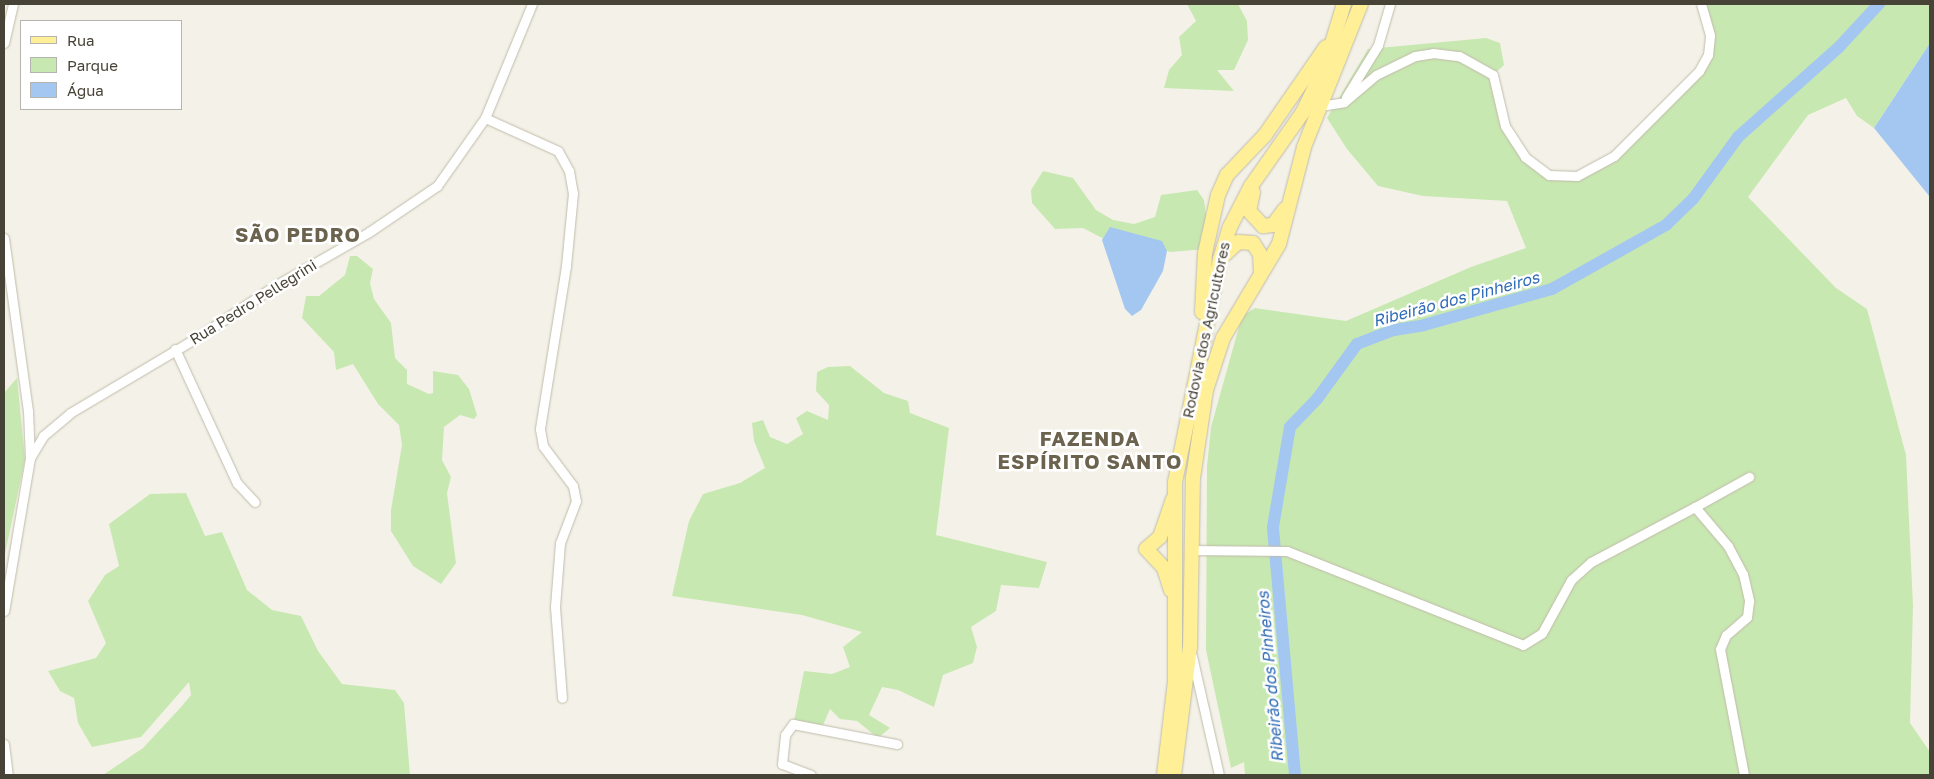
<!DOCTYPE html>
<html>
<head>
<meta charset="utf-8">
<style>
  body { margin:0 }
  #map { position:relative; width:1934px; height:779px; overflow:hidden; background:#f4f2e8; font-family:"Golos Text",sans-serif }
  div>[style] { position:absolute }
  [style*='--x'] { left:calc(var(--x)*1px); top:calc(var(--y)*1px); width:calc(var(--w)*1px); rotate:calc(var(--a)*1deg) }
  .green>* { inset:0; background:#c8e8b1 }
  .water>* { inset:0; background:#a4c7f1 }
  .river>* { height:12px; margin:-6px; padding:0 6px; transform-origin:6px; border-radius:6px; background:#a4c7f1 }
  .roads { filter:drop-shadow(0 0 1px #c0bbab) drop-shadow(0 0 1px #c0bbab) }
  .minor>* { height:9px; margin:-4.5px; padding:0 4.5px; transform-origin:4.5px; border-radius:4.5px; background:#fff }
  .primary>* { height:14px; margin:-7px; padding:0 7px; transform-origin:7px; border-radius:7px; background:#ffef97 }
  span { translate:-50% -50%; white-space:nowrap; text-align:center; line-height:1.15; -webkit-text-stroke:5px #fff; paint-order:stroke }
  .street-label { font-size:15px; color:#484337 }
  .water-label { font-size:16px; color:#2e6ab5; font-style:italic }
  .district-label { font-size:20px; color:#6b634e; font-weight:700; letter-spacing:1px }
  .frame { position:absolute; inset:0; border:5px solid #484337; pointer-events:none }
  .legend { position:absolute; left:20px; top:20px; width:162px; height:90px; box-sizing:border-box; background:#fff; border:1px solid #b6b4af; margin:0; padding:6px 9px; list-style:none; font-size:15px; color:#484337 }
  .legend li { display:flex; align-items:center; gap:10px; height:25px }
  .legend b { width:25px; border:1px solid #b6b4af }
</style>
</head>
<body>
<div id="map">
  <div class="green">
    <i style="clip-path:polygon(1187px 4px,1238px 4px,1247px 21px,1248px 40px,1234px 70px,1217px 70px,1234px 91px,1164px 88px,1169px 70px,1182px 55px,1179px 37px,1196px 21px)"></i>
    <i style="clip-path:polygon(1701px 4px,1930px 4px,1930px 43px,1874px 128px,1857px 116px,1846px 98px,1808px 115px,1748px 197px,1836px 288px,1867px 309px,1906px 455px,1913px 606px,1910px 723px,1930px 752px,1930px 775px,1245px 775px,1244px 762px,1231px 768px,1206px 650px,1207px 466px,1211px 427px,1242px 316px,1255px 308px,1346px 321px,1471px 267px,1526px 248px,1507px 201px,1423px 196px,1378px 186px,1347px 149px,1327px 118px,1368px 49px,1486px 38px,1500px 43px,1504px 65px,1493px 75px,1505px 125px,1525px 157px,1562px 177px,1600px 166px,1699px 71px,1709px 48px)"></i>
    <i style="clip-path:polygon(1043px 171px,1073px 178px,1096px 210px,1113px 220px,1134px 224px,1155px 217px,1161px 195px,1197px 190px,1204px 200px,1209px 238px,1206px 249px,1170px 252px,1147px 242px,1104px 239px,1083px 228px,1055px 229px,1032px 203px,1031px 190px)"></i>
    <i style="clip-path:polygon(350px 256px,357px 256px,373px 269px,370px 283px,374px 299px,391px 323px,395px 358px,407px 370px,407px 384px,429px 394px,433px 393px,433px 371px,458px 375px,469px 389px,477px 415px,474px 419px,460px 415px,444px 427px,442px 460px,451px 477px,447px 493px,456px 563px,441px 584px,413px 566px,391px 531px,391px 510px,402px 445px,399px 425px,378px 404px,353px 364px,336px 370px,334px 352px,302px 318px,306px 296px,319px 296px,345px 275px)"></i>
    <i style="clip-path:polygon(850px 366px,884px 393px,908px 401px,910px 413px,949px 428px,936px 535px,1047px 562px,1039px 588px,1001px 585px,996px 611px,971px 627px,977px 647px,973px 663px,943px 675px,934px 707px,898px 690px,882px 687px,869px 715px,890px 728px,878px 738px,857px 721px,840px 719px,830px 709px,823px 725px,794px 721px,804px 671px,832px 674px,850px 667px,843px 647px,862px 632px,802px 615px,672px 596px,689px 521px,703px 494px,740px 483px,765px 468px,754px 441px,752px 423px,763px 420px,770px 437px,787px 444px,803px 434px,796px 418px,807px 411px,828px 420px,829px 405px,816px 391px,817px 372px,828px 367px)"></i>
    <i style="clip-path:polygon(17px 378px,25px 459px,4px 559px,4px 393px)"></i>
    <i style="clip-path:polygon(186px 493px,205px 536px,222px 532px,247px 590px,272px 610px,301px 616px,318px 651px,342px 684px,395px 690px,404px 703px,410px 775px,103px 775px,143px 748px,182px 706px,191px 695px,189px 682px,141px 737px,92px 747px,78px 723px,74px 698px,60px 691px,48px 671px,96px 658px,106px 643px,88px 601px,105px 575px,119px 566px,109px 524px,150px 494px)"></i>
  </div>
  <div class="water">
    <i style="clip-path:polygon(1930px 43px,1930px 197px,1874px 128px)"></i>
    <i style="clip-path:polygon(1110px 227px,1162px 241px,1167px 251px,1163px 271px,1141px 310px,1132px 316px,1125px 309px,1102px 240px)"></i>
  </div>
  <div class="river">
    <i style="--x:1295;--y:775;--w:249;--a:-95.1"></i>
    <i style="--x:1273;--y:527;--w:101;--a:-80.4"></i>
    <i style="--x:1290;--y:427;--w:39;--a:-46"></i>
    <i style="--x:1317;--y:399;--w:68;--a:-54"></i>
    <i style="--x:1357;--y:344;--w:40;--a:-21"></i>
    <i style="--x:1394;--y:330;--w:30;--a:-9"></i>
    <i style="--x:1424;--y:325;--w:133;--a:-15.7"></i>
    <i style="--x:1552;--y:289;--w:131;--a:-29.3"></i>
    <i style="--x:1666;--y:225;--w:37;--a:-44"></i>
    <i style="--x:1693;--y:199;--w:77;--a:-54"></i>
    <i style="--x:1738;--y:137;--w:135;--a:-41.7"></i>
    <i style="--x:1839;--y:47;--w:59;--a:-47.1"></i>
  </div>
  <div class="roads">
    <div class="minor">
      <i style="--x:4;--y:43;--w:40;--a:-77"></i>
      <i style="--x:1346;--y:97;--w:61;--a:-58.4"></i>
      <i style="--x:1378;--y:45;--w:43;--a:-73.7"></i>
      <i style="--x:1320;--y:106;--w:24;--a:-9"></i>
      <i style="--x:1344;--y:102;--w:42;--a:-40.2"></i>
      <i style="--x:1376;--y:75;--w:43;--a:-26"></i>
      <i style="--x:1415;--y:56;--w:18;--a:-9"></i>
      <i style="--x:1433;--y:53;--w:26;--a:7"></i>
      <i style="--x:1459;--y:56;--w:39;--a:29"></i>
      <i style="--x:1493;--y:75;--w:52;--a:76.8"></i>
      <i style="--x:1505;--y:126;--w:37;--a:57"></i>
      <i style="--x:1525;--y:157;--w:30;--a:37"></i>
      <i style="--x:1549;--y:175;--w:28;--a:2"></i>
      <i style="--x:1577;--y:176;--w:42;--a:-28.4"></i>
      <i style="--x:1614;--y:156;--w:120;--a:-45"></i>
      <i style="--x:1699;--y:71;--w:18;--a:-61"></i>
      <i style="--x:1708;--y:55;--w:20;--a:-84"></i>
      <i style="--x:1710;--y:35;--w:32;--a:-106"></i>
      <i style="--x:485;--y:118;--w:80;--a:24.3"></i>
      <i style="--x:558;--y:151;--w:23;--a:61"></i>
      <i style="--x:569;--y:171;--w:22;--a:80"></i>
      <i style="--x:573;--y:193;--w:73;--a:95.5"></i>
      <i style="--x:566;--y:266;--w:165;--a:99.1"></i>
      <i style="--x:540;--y:429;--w:17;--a:80"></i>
      <i style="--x:543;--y:446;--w:50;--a:53.1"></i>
      <i style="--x:573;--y:486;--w:15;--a:79"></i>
      <i style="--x:576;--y:501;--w:45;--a:110.9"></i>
      <i style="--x:560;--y:543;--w:64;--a:94.5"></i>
      <i style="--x:555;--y:607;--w:91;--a:85.6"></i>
      <i style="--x:4;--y:238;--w:175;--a:82.1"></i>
      <i style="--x:28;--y:411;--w:47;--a:87.6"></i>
      <i style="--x:30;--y:458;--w:155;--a:99.6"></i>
      <i style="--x:175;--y:349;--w:148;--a:65.2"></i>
      <i style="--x:237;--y:483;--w:26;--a:47"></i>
      <i style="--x:30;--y:458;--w:26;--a:-59"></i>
      <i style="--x:43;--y:436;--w:35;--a:-40"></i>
      <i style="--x:70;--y:413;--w:149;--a:-30.7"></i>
      <i style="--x:198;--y:337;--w:90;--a:-33.7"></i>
      <i style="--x:273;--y:287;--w:111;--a:-29.8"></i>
      <i style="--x:369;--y:232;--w:82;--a:-34.1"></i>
      <i style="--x:437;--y:186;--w:83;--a:-54.8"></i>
      <i style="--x:485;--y:118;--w:123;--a:-67.6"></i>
      <i style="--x:1695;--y:507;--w:62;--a:-29.1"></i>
      <i style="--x:1190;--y:550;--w:97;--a:0.6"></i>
      <i style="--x:1287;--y:551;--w:254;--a:21.7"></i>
      <i style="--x:1523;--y:645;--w:22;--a:-32"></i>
      <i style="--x:1542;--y:633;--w:60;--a:-61.3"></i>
      <i style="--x:1571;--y:580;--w:27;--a:-42"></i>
      <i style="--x:1591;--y:562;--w:118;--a:-27.9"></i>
      <i style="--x:1695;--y:507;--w:51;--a:49.8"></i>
      <i style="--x:1728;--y:546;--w:32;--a:62"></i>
      <i style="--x:1743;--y:574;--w:28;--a:77"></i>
      <i style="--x:1749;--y:601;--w:16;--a:97"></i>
      <i style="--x:1747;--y:617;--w:28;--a:139"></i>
      <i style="--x:1726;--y:635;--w:15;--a:113"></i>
      <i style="--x:1720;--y:649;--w:128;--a:79.2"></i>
      <i style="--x:1192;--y:656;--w:122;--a:77.2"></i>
      <i style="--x:4;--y:744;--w:31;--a:83"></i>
      <i style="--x:811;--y:775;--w:31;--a:-159"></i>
      <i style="--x:782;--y:764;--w:29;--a:-84"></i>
      <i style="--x:785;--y:735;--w:14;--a:-54"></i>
      <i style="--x:793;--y:724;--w:106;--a:10.9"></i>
    </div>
    <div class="primary">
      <i style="--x:1253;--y:192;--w:19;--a:102"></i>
      <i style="--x:1249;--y:211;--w:21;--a:47"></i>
      <i style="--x:1263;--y:226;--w:10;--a:-6"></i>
      <i style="--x:1273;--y:225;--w:20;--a:-53"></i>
      <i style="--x:1221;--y:258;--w:23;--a:-43"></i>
      <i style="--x:1238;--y:242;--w:15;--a:4"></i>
      <i style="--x:1253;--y:243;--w:13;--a:58"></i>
      <i style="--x:1260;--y:254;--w:19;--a:87"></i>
      <i style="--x:1202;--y:312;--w:59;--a:-87.1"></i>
      <i style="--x:1205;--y:253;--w:59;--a:-77.4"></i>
      <i style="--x:1218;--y:195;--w:22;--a:-66"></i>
      <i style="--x:1227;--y:175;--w:55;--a:-46.5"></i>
      <i style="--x:1265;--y:135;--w:107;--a:-55.3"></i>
      <i style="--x:1171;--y:590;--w:23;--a:-108"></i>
      <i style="--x:1164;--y:568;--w:26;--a:-133"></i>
      <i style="--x:1146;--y:549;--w:18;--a:-41"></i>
      <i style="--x:1160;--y:537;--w:40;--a:-71.1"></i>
      <i style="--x:1164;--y:775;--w:95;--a:-83.3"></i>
      <i style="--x:1175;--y:681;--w:199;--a:-90"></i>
      <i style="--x:1175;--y:482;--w:227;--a:-78.6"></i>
      <i style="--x:1220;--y:259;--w:34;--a:-73"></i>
      <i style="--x:1230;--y:227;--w:46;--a:-62.9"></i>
      <i style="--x:1251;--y:186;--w:90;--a:-54.9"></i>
      <i style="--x:1303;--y:112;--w:51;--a:-64.4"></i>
      <i style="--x:1325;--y:66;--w:65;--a:-73"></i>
      <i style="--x:1174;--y:775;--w:129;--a:-82.9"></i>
      <i style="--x:1190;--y:647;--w:169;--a:-89"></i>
      <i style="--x:1193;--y:478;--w:89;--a:-81.6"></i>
      <i style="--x:1206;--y:390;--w:55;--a:-71.9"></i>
      <i style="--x:1223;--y:338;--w:109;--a:-59.2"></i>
      <i style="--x:1279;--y:244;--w:100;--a:-75.5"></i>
      <i style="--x:1304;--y:147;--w:154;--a:-68.3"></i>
    </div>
  </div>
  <div class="street-label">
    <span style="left:253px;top:302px;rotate:-32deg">Rua Pedro Pellegrini</span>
    <span style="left:1206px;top:330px;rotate:-78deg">Rodovia dos Agricultores</span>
  </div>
  <div class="water-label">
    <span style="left:1456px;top:299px;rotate:-15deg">Ribeirão dos Pinheiros</span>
    <span style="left:1270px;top:677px;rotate:-95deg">Ribeirão dos Pinheiros</span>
  </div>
  <div class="district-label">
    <span style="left:298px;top:234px">SÃO PEDRO</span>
    <span style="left:1090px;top:450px">FAZENDA<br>ESPÍRITO SANTO</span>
  </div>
  <div class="frame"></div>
  <ul class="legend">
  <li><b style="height:6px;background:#ffef97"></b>Rua</li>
  <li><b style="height:14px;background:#c8e8b1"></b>Parque</li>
  <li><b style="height:14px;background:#a4c7f1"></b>Água</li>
  </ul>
</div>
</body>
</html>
